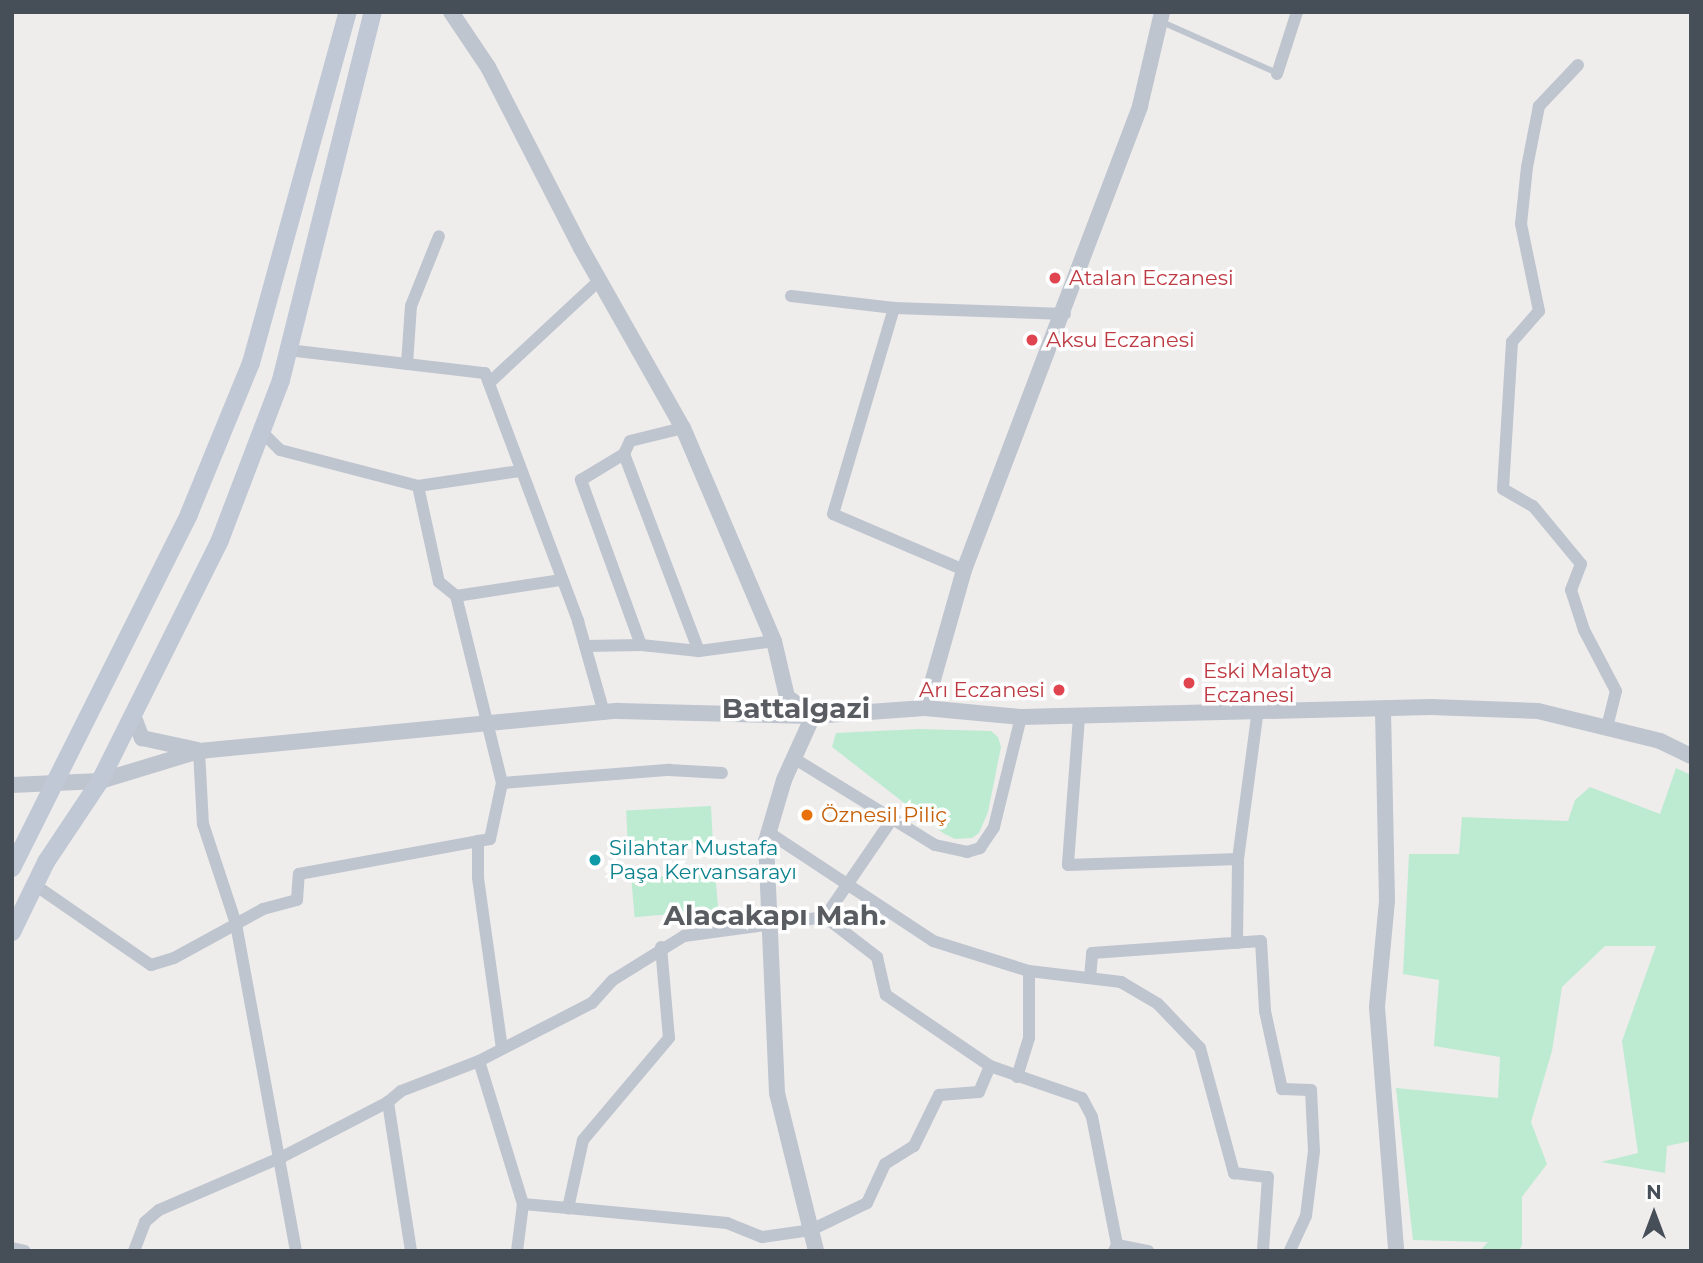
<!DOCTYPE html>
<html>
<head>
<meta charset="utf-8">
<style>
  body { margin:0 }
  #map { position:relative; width:1703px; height:1263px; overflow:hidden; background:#efecec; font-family:Montserrat,sans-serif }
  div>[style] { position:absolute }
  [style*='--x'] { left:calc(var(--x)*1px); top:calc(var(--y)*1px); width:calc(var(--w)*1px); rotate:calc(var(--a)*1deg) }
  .green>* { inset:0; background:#bcebd1; transform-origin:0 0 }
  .service>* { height:6px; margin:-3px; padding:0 3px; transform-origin:3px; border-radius:3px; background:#bec5ce }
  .minor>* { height:12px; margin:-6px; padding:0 6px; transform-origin:6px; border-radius:6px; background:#bec5ce }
  .tertiary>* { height:16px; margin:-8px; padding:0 8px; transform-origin:8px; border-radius:8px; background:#bec5ce }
  .secondary>* { height:18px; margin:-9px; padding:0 9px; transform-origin:9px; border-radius:9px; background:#bfc8d4 }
  .dots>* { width:19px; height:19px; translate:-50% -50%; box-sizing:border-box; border:4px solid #fff; border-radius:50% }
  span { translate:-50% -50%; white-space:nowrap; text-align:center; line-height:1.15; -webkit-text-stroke:7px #fff; paint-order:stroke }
  .health-label { font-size:21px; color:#be3a42 }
  .left { translate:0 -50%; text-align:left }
  .right { translate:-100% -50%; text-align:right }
  .food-label { font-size:21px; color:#c56008 }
  .culture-label { font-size:21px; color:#0d838f }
  .district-label { font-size:28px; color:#595c61; font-weight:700 }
  .frame { position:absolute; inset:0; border:14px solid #464e58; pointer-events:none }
  .north { position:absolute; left:1619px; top:1179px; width:70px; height:70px; -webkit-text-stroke:5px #fff; paint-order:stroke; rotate:0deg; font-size:19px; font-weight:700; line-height:28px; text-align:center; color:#464e58 }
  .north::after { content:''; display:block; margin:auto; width:24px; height:32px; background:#464e58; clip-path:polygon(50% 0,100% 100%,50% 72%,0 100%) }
</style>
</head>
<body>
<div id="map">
  <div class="green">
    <i style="clip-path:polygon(919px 729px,991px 731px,998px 737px,1001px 747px,988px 812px,979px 833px,972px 838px,955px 839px,943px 833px,832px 747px,836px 733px)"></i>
    <i style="clip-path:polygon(1676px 768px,1691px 775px,1691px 1141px,1667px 1146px,1665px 1173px,1601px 1162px,1638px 1153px,1622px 1041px,1656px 946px,1605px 946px,1562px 987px,1552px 1051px,1531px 1122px,1547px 1164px,1522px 1197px,1522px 1245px,1519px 1251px,1480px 1251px,1488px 1242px,1413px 1240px,1396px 1088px,1498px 1098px,1500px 1057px,1434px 1046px,1439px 980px,1403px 974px,1409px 854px,1459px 854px,1462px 817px,1568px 821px,1575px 800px,1590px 787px,1660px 814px)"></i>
    <i style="left:711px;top:806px;width:36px;height:85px;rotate:87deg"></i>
    <i style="left:715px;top:872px;width:38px;height:84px;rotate:85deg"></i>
  </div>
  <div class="service">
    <i style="--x:1162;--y:22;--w:126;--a:23.9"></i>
  </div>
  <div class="minor">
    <i style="--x:1578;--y:65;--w:57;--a:133.6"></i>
    <i style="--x:1539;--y:106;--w:62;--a:101.1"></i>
    <i style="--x:1527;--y:167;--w:57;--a:96"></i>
    <i style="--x:1521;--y:224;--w:89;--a:78.3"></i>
    <i style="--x:1539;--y:311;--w:41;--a:131.1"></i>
    <i style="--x:1512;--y:342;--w:147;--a:93.5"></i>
    <i style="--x:1503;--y:489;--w:34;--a:30"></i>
    <i style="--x:1533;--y:506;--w:75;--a:50.4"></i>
    <i style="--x:1581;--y:564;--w:28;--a:111"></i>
    <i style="--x:1571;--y:590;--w:42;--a:72"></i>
    <i style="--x:1584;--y:630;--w:69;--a:62.3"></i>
    <i style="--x:1616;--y:691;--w:38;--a:104"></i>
    <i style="--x:1277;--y:74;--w:65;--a:-72.1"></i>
    <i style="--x:791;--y:296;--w:104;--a:6.6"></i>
    <i style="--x:288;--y:350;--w:198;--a:6.7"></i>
    <i style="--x:485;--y:373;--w:265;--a:69.4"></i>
    <i style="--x:578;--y:621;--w:96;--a:74.2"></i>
    <i style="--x:407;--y:364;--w:58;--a:-86.1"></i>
    <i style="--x:411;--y:306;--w:75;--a:-68.2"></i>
    <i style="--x:489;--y:383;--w:151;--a:-42.9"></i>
    <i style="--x:261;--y:431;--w:27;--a:45"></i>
    <i style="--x:280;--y:450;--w:143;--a:14.6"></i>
    <i style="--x:418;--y:486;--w:103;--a:-8.4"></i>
    <i style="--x:624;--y:454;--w:14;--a:-65"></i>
    <i style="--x:630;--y:441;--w:55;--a:-13.8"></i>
    <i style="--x:418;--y:486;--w:98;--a:77.7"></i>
    <i style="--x:439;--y:582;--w:22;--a:39"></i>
    <i style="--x:964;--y:570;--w:142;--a:-156.9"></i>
    <i style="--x:833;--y:514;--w:215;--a:-73.5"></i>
    <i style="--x:894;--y:308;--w:171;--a:2"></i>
    <i style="--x:641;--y:645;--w:58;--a:5.9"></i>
    <i style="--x:585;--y:646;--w:56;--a:-1"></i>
    <i style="--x:641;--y:645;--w:176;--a:-110"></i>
    <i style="--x:581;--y:480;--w:50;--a:-31.2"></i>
    <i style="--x:624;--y:454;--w:211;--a:69.2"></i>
    <i style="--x:699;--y:651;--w:76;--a:-7.6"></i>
    <i style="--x:1079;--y:717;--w:148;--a:94.3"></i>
    <i style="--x:1068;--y:865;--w:170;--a:-2"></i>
    <i style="--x:1238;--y:859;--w:151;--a:-82.4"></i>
    <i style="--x:199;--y:751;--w:73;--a:86.9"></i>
    <i style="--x:203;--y:824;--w:105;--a:71.7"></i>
    <i style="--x:236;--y:924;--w:31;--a:-29"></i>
    <i style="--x:263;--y:909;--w:35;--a:-15"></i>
    <i style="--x:297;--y:900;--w:26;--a:-86"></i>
    <i style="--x:299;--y:874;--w:182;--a:-10.4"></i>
    <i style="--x:478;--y:841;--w:37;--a:90"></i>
    <i style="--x:478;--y:878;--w:172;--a:82"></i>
    <i style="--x:795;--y:759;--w:164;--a:31.6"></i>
    <i style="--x:935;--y:845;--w:33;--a:12"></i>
    <i style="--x:967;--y:852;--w:14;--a:-17"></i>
    <i style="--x:980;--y:848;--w:25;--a:-56"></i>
    <i style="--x:994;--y:827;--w:113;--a:-76.2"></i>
    <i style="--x:502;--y:783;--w:168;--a:-4.5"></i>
    <i style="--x:669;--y:770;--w:53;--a:3.2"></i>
    <i style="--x:768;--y:832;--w:198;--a:33.4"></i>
    <i style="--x:933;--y:941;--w:101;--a:17.4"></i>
    <i style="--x:478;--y:841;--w:12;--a:-9"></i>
    <i style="--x:490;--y:839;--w:57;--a:-77.9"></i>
    <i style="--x:502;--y:783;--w:193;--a:-103.8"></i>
    <i style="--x:456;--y:596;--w:105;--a:-8.7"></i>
    <i style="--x:35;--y:885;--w:141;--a:34.6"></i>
    <i style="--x:151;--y:965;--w:24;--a:-17"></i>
    <i style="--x:174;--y:958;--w:71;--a:-28.7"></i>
    <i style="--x:236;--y:924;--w:332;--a:79.6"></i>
    <i style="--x:825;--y:917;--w:66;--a:37.6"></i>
    <i style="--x:877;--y:957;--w:39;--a:77"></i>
    <i style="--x:886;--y:995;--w:126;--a:34.3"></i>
    <i style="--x:990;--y:1066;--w:97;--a:19.2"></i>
    <i style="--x:1082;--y:1098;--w:21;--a:62"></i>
    <i style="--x:1092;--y:1117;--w:130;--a:78.9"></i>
    <i style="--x:1117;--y:1245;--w:7;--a:117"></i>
    <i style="--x:1237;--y:943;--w:84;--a:-89.3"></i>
    <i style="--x:661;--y:947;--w:91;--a:85"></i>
    <i style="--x:669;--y:1038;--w:133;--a:130.1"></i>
    <i style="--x:583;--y:1140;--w:70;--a:102.4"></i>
    <i style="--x:568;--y:1208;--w:160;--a:5.4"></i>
    <i style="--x:727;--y:1223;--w:38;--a:22"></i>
    <i style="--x:762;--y:1237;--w:49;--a:-8.1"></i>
    <i style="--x:811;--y:1230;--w:62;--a:-25.7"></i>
    <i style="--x:867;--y:1203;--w:43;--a:-65.2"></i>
    <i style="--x:885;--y:1164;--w:34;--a:-32"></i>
    <i style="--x:914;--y:1146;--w:57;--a:-63.9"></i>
    <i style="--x:939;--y:1095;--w:40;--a:-4.3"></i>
    <i style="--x:979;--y:1092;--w:28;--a:-67"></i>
    <i style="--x:1090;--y:978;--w:25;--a:-85"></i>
    <i style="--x:1092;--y:953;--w:169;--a:-4.1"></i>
    <i style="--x:1261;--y:941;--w:70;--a:86.7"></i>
    <i style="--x:1265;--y:1011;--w:80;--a:77.7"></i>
    <i style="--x:1282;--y:1089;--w:29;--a:2"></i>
    <i style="--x:1311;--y:1090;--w:61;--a:87.2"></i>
    <i style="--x:1314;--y:1151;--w:65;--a:97"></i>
    <i style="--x:1306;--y:1216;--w:38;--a:115"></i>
    <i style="--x:479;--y:1061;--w:150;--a:72.9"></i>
    <i style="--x:1017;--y:1077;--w:41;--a:-72.9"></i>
    <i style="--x:1029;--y:1038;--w:67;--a:-90"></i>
    <i style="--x:1029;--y:971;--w:93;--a:6.8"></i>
    <i style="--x:1121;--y:982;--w:43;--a:30.7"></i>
    <i style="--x:1158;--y:1004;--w:61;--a:46.3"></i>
    <i style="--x:1200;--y:1048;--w:130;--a:74.8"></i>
    <i style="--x:1234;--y:1173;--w:34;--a:7"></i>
    <i style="--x:1268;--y:1177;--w:74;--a:93.9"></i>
    <i style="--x:1117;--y:1245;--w:32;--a:11"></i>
    <i style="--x:12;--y:1248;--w:13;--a:13"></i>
    <i style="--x:134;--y:1251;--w:31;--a:-69"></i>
    <i style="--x:145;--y:1222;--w:18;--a:-41"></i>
    <i style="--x:159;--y:1210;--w:134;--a:-23.3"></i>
    <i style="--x:282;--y:1157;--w:119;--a:-27.4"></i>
    <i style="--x:411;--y:1251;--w:151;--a:-98.8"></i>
    <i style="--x:388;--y:1102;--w:17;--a:-40"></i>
    <i style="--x:401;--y:1091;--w:84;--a:-21"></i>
    <i style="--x:479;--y:1061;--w:127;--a:-27.2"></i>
    <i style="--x:592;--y:1003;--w:31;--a:-48"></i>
    <i style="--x:613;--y:980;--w:84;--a:-31.8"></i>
    <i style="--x:684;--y:936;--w:142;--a:-7.7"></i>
    <i style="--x:825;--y:917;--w:119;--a:-55.6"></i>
    <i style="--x:517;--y:1251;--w:47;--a:-82.7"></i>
    <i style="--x:523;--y:1204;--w:45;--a:5.1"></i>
  </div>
  <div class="tertiary">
    <i style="--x:451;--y:12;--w:66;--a:56.1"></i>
    <i style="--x:488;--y:67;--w:203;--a:62.8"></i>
    <i style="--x:581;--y:248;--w:207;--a:60.5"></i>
    <i style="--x:683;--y:428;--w:232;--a:66.9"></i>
    <i style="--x:774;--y:641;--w:57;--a:76.9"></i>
    <i style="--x:787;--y:697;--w:32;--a:36"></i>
    <i style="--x:813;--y:716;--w:70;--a:114.4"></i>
    <i style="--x:784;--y:780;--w:64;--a:106.4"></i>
    <i style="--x:766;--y:841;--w:252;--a:87.5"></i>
    <i style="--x:777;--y:1093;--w:163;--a:76.1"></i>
    <i style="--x:925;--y:708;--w:143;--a:-74.2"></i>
    <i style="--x:964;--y:570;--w:496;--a:-69.2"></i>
    <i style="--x:1140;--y:106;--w:97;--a:-76.8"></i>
    <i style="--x:1383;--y:710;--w:191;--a:88.8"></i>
    <i style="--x:1387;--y:901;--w:106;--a:95.4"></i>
    <i style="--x:1377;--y:1007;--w:245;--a:85.5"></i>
    <i style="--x:133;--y:715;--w:25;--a:69"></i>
    <i style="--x:142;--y:738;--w:56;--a:12.3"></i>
    <i style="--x:12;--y:785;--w:88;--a:-2.6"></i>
    <i style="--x:100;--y:781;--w:103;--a:-16.9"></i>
    <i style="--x:199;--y:751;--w:421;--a:-5.5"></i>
    <i style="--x:618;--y:711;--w:195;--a:1.5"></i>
    <i style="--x:813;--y:716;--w:112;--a:-4.1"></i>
    <i style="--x:925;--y:708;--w:96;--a:5.4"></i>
    <i style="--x:1021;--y:717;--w:410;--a:-1.4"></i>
    <i style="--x:1431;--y:707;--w:107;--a:2.1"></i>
    <i style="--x:1538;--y:711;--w:126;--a:13.8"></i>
    <i style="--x:1660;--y:741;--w:34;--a:26"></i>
  </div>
  <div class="secondary">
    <i style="--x:12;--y:868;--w:396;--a:-63.4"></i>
    <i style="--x:189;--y:514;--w:163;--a:-67.7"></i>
    <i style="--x:251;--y:363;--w:364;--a:-74.6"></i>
    <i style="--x:12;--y:932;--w:78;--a:-64.1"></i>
    <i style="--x:46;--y:862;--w:97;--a:-56.3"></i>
    <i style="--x:100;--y:781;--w:269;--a:-63.5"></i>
    <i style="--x:220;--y:540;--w:171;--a:-69.1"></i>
    <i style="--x:281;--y:380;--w:379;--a:-76"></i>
  </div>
  <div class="dots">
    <i style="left:1055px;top:278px;background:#e0444e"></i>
    <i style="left:1032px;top:340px;background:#e0444e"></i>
    <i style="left:1189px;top:683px;background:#e0444e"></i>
    <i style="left:1059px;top:690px;background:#e0444e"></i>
    <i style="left:807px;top:815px;background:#e8710a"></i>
    <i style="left:595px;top:860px;background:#0f9aa8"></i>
  </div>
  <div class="health-label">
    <span class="left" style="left:1069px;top:278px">Atalan Eczanesi</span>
    <span class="left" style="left:1046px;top:340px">Aksu Eczanesi</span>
    <span class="left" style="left:1203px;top:683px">Eski Malatya<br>Eczanesi</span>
    <span class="right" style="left:1045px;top:690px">Arı Eczanesi</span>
  </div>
  <div class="food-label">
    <span class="left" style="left:821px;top:815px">Öznesil Piliç</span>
  </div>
  <div class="culture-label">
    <span class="left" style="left:609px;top:860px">Silahtar Mustafa<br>Paşa Kervansarayı</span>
  </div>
  <div class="district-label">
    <span style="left:796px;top:708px">Battalgazi</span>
    <span style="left:775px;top:915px">Alacakapı Mah.</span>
  </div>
  <div class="frame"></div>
  <div class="north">N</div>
</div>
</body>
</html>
